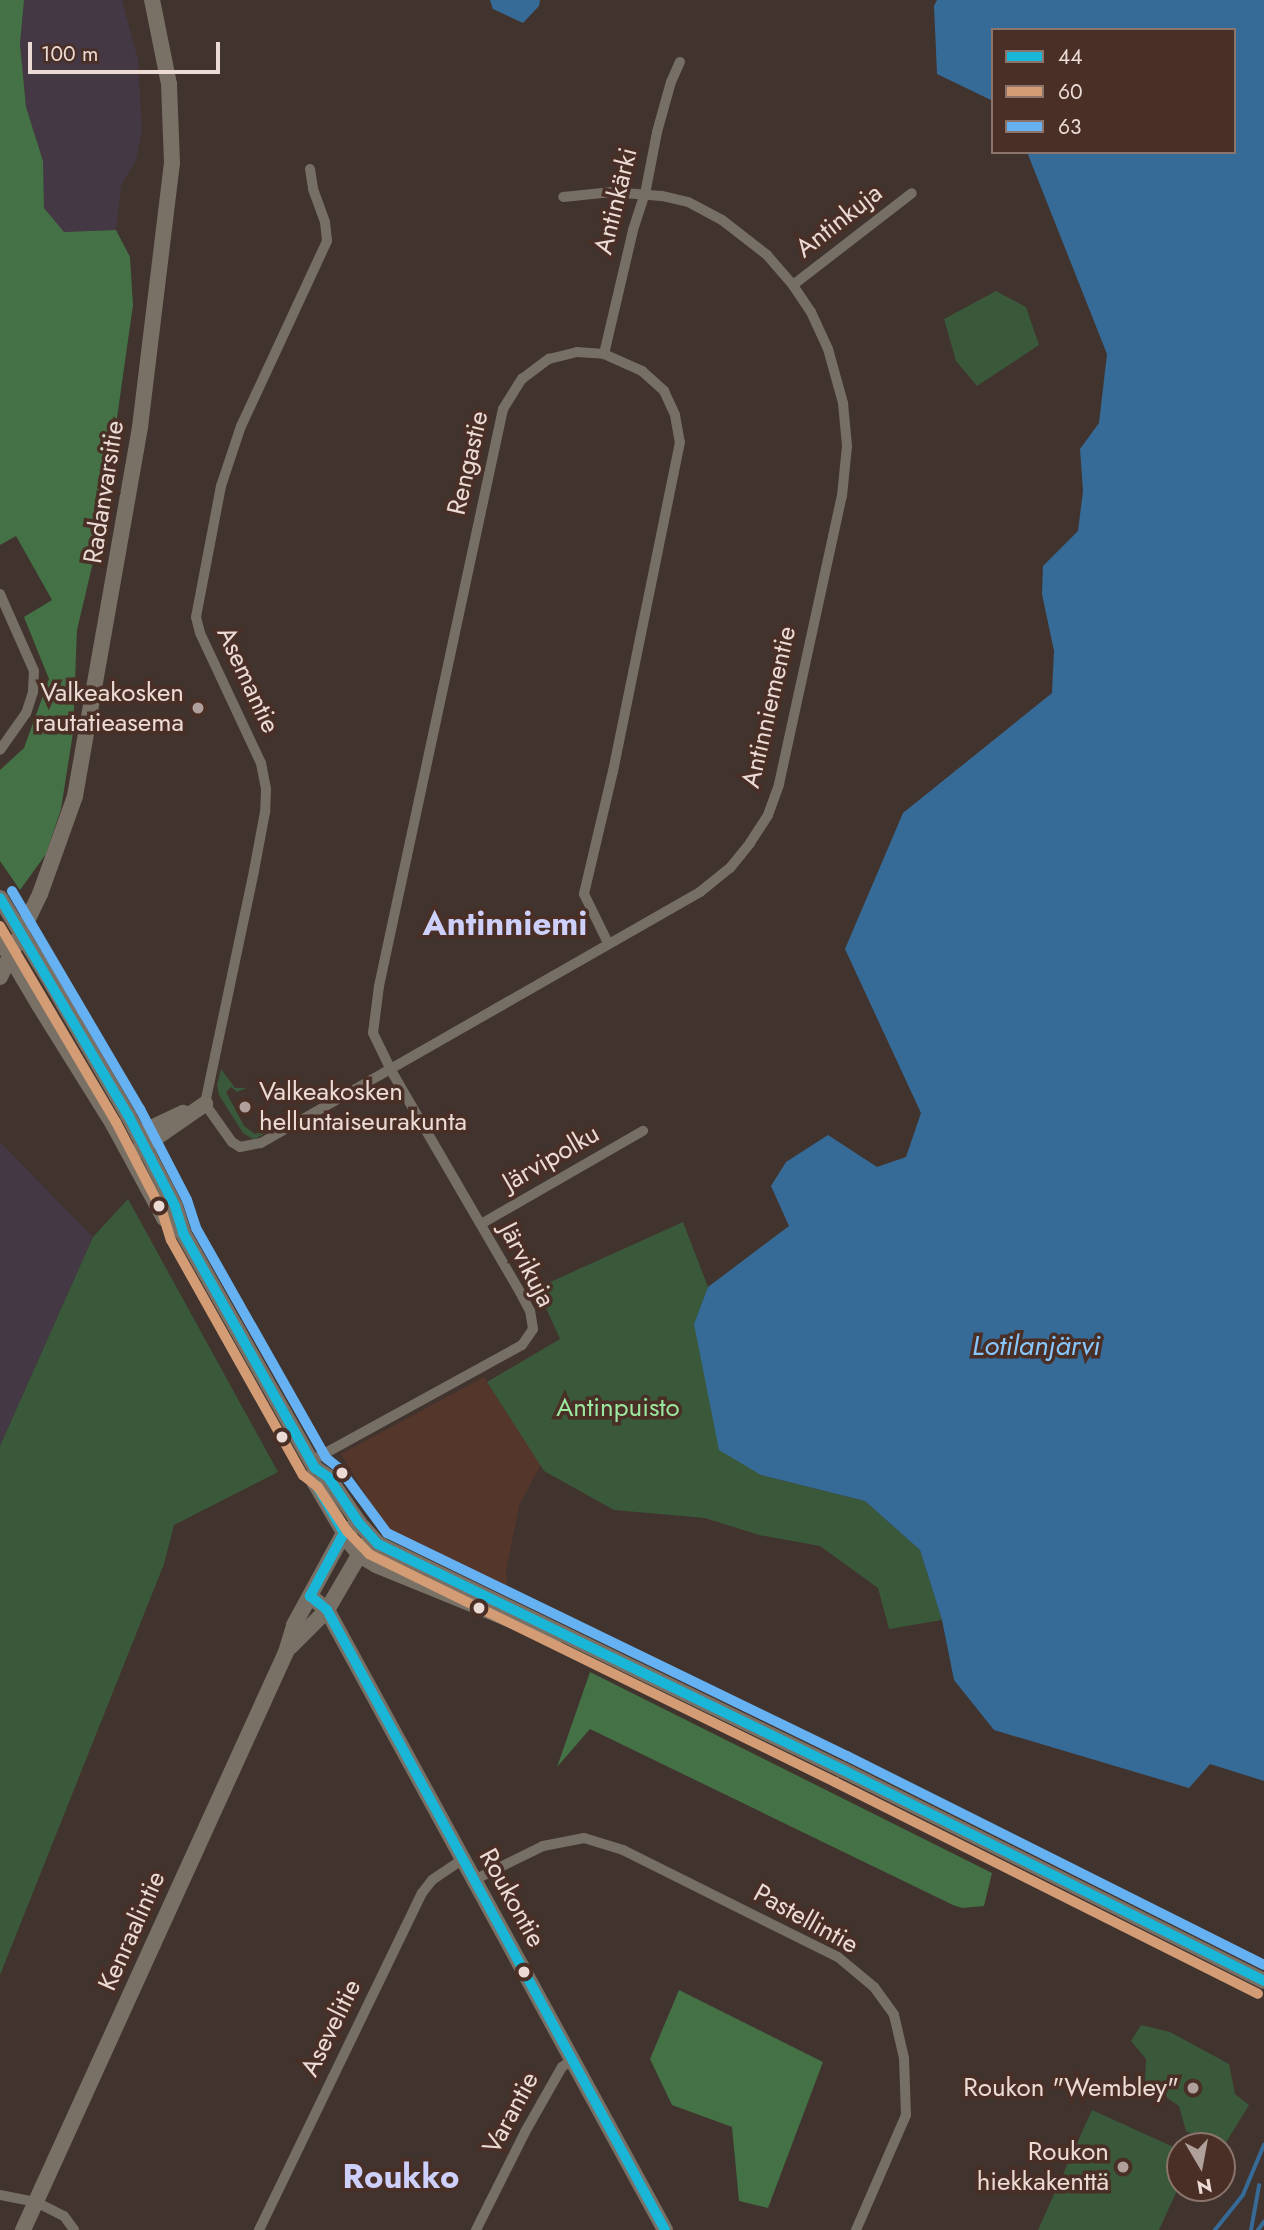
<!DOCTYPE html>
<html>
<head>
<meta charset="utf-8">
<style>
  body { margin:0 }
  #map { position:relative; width:1264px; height:2230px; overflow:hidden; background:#41332e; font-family:Jost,sans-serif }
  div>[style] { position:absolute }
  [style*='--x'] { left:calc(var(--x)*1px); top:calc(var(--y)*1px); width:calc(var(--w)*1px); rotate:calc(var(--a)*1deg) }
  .built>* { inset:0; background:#54362b }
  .industrial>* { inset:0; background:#443845 }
  .green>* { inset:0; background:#3a593a }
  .forest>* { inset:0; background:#447145 }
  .water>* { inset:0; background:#376b97 }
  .stream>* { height:3.5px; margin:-1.75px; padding:0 1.75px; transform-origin:1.75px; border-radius:1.75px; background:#376b97 }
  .street>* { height:10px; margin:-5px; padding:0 5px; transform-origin:5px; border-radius:5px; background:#766f66 }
  .secondary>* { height:16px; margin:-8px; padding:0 8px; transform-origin:8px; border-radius:8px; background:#797066 }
  .secondary-bridge>* { height:16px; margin:-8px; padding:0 8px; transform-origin:8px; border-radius:8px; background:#797066 }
  .bus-1>* { height:10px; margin:-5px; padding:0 5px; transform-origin:5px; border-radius:5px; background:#1ab6d8 }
  .bus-2>* { height:10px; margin:-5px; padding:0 5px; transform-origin:5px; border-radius:5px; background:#d39c74 }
  .bus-3>* { height:10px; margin:-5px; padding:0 5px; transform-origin:5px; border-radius:5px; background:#66b1f2 }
  .dots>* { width:19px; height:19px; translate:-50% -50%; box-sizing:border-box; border:4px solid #492f26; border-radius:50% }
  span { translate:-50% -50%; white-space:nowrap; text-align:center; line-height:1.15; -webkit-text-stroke:7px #492f26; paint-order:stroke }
  .street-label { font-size:26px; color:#ecdbd5 }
  .poi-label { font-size:26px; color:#ecdbd5 }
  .right { translate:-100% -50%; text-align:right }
  .left { translate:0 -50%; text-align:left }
  .park-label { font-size:26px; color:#9ae89f }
  .water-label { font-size:28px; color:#87c7fe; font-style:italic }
  .district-label { font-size:33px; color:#ced0fc; font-weight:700 }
  .legend { position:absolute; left:991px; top:28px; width:245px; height:126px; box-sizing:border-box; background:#492f26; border:2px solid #8a746c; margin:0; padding:9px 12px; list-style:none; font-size:21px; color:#ecdbd5 }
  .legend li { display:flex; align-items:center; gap:14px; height:35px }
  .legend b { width:35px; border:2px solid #8a746c }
  .north { position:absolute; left:1166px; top:2132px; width:70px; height:70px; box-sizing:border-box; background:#492f26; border:2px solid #8a746c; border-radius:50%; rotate:170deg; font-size:19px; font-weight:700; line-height:28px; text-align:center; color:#ecdbd5 }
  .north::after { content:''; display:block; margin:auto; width:24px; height:32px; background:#b0a09b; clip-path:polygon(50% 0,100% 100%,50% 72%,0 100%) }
  .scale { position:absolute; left:28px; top:42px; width:192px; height:32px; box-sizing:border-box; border:4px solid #ecdbd5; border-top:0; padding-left:9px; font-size:21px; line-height:24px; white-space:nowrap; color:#ecdbd5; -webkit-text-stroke:5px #492f26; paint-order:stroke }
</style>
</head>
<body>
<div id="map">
  <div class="built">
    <i style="clip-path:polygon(484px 1377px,541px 1465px,520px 1503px,506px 1570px,508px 1591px,386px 1528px,341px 1454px)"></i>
  </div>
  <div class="industrial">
    <i style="clip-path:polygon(24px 0,122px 0,138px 60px,142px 131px,136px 160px,121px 186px,116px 230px,64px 232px,44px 208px,43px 161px,26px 107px,20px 44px)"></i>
    <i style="clip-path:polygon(0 1142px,93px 1237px,0 1446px)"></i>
  </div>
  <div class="green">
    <i style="clip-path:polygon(996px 291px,1026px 307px,1039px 345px,977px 386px,956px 361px,944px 319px)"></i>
    <i style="clip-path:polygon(221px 1069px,235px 1088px,247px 1088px,237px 1092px,231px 1087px,226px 1092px,244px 1126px,255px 1134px,298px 1111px,299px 1114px,255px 1139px,251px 1138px,243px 1133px,219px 1095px,217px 1085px)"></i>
    <i style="clip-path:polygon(128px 1199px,278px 1472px,174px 1525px,164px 1564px,0 1975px,0 1446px,93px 1237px)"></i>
    <i style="clip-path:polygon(683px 1222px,708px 1287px,694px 1324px,761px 1475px,865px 1501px,920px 1550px,942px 1620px,889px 1629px,878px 1588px,820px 1546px,759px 1535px,705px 1518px,614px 1510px,544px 1471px,487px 1382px,560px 1339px,537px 1288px)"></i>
    <i style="clip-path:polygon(1141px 2025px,1170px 2032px,1229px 2064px,1235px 2094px,1249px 2105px,1222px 2149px,1186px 2131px,1179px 2106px,1145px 2083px,1146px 2059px,1131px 2041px)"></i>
    <i style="clip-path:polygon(1092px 2110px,1180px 2150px,1180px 2184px,1159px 2230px,1038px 2230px)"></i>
  </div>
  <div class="forest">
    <i style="clip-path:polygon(0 0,24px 0,20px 44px,26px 107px,43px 161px,44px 208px,64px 232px,116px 230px,130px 257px,133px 305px,102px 524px,77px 630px,73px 733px,61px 809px,46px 854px,20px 890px,0 861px,0 770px,24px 748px,49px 679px,24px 617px,52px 600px,16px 536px,0 545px)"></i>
    <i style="clip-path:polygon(590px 1672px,992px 1873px,984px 1906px,962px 1908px,953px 1905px,590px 1729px,557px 1767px)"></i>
    <i style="clip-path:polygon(679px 1990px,823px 2062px,768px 2208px,739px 2201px,732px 2127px,672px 2105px,650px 2059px)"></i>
  </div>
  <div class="water">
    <i style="clip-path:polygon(490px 0,540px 0,539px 6px,523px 23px,493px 9px)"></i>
    <i style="clip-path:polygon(937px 0,1264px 0,1264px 1781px,1210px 1764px,1189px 1788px,994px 1730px,954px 1680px,942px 1620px,920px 1550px,865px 1501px,761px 1475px,719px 1450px,694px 1324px,708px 1287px,789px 1226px,771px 1186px,786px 1162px,828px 1135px,877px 1167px,906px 1157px,921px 1113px,845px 949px,903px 813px,1052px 693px,1054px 651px,1042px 594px,1043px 566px,1078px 531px,1083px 491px,1080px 449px,1099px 423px,1107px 354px,1027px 152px,1234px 152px,1234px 30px,993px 30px,993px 101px,937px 74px,934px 6px)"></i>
  </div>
  <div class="stream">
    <i style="--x:1215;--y:2230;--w:45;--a:-51.3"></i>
    <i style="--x:1243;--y:2195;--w:54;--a:-67.2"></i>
    <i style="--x:1251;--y:2230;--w:45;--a:-79.7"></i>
    <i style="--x:1258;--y:2230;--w:10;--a:-53"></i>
  </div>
  <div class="street">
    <i style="--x:310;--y:169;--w:20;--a:81"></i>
    <i style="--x:313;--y:189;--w:35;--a:70"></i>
    <i style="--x:325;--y:222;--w:19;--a:84"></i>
    <i style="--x:327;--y:241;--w:204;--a:114.9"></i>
    <i style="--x:241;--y:426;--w:63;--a:108.4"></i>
    <i style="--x:221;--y:486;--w:133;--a:100.8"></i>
    <i style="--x:196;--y:617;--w:16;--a:76"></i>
    <i style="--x:200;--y:633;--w:144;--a:64.9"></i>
    <i style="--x:261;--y:763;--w:26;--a:79"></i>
    <i style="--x:266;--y:789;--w:23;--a:92"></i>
    <i style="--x:265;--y:812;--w:60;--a:100.6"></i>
    <i style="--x:254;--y:871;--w:238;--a:101.9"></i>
    <i style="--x:205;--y:1104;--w:47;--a:54.6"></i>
    <i style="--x:232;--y:1142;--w:9;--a:32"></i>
    <i style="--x:240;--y:1147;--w:21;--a:-11"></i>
    <i style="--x:261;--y:1143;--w:506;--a:-29.76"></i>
    <i style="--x:700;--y:892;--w:38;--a:-39"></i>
    <i style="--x:730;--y:868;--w:32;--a:-51"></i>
    <i style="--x:750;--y:843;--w:33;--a:-57"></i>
    <i style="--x:768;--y:815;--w:33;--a:-70"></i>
    <i style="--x:779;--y:784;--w:295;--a:-77.7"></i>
    <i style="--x:842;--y:496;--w:50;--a:-84.3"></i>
    <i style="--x:847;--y:446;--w:43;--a:-95.3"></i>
    <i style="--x:843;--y:403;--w:56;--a:-105.5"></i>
    <i style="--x:828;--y:349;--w:41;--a:-114.7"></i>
    <i style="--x:811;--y:312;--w:32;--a:-124"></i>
    <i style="--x:793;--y:285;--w:40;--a:-131"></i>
    <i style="--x:767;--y:255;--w:57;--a:-142.1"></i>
    <i style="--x:722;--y:220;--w:38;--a:-152"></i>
    <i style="--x:688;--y:202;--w:28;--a:-167"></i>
    <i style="--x:661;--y:196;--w:49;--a:-175.3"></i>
    <i style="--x:612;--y:192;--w:49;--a:174.2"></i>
    <i style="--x:793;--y:285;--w:150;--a:-37.7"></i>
    <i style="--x:604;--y:354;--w:127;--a:-76.8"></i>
    <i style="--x:633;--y:230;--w:38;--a:-72"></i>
    <i style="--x:645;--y:194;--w:63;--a:-79"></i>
    <i style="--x:657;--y:132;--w:52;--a:-74.4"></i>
    <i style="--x:671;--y:82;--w:22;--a:-66"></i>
    <i style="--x:0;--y:594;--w:84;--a:66.2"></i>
    <i style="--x:34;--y:671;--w:21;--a:93"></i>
    <i style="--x:33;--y:692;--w:22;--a:108"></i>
    <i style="--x:26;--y:713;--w:45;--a:125.1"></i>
    <i style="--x:481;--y:1224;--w:187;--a:-29.9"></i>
    <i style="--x:311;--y:1461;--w:241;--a:-28.8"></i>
    <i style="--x:522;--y:1345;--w:19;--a:-55"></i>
    <i style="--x:533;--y:1329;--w:18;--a:-99"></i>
    <i style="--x:530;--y:1311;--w:21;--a:-118"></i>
    <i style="--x:520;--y:1292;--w:257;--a:-120.2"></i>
    <i style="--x:391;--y:1070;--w:41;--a:-115.9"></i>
    <i style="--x:373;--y:1033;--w:47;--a:-82.7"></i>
    <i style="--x:379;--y:986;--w:590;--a:-77.87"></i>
    <i style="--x:503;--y:409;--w:36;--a:-58"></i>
    <i style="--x:522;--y:379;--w:34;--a:-37"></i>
    <i style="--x:549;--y:359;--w:29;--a:-14"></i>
    <i style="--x:577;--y:352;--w:27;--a:4"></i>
    <i style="--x:604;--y:354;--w:42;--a:24.1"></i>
    <i style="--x:642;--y:371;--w:30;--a:42"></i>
    <i style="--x:664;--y:391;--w:26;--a:65"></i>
    <i style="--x:675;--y:415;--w:27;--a:80"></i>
    <i style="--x:680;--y:442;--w:336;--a:101.5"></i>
    <i style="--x:613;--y:771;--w:126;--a:103.3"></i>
    <i style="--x:584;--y:894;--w:55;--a:63.9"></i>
    <i style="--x:474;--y:1880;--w:77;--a:-26.2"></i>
    <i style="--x:543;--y:1846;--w:42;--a:-11"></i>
    <i style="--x:584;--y:1838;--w:41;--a:17.1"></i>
    <i style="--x:623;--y:1850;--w:240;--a:26.5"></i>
    <i style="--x:838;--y:1957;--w:47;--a:39.8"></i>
    <i style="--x:874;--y:1987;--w:34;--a:54"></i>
    <i style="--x:894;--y:2015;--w:44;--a:76.9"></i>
    <i style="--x:904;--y:2058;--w:57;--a:88"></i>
    <i style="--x:906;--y:2115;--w:125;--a:113.5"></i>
    <i style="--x:0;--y:2195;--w:37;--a:11"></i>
    <i style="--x:36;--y:2202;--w:31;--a:27"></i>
    <i style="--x:64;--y:2216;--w:17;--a:54"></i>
    <i style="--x:259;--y:2230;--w:374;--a:-64.2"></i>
    <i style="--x:422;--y:1893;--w:16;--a:-52"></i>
    <i style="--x:432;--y:1880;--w:36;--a:-34"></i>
    <i style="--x:476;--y:2230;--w:110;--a:-63.4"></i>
    <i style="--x:525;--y:2132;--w:75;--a:-60.4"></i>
    <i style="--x:562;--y:2067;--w:12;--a:-35"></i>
  </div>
  <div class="secondary">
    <i style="--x:0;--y:977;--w:92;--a:-64.3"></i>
    <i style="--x:40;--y:894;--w:104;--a:-70.3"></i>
    <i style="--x:75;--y:796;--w:375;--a:-80"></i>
    <i style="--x:140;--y:427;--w:266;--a:-83.1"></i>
    <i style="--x:172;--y:163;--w:79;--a:-92.2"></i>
    <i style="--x:169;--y:84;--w:86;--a:-101.4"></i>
    <i style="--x:52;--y:984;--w:151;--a:59.9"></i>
    <i style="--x:128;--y:1115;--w:102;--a:62.7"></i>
    <i style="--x:175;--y:1206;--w:28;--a:73"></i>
    <i style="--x:183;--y:1233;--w:270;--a:60.7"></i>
    <i style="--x:315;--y:1468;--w:16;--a:35"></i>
    <i style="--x:328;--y:1477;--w:55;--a:56"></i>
    <i style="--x:359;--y:1523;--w:28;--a:48"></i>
    <i style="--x:378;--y:1544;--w:515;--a:25.92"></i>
    <i style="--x:841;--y:1769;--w:473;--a:26.6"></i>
    <i style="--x:39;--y:1005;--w:140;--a:58.1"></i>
    <i style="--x:113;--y:1124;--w:107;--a:61.5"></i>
    <i style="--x:164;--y:1218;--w:24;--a:38"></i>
    <i style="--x:138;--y:1134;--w:50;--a:-25"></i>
    <i style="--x:137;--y:1151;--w:83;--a:-34.7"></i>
    <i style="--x:315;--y:1468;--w:15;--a:90"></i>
    <i style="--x:315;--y:1483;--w:69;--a:59.7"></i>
    <i style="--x:350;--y:1543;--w:17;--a:50"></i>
    <i style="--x:361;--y:1556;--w:17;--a:31"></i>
    <i style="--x:376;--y:1565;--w:193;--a:22.2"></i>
    <i style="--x:310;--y:1596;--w:22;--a:39"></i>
    <i style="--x:327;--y:1610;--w:706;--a:61.4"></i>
    <i style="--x:290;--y:1647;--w:52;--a:-45"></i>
    <i style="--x:327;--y:1610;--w:75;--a:-59.7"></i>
    <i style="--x:23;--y:2230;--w:635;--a:-65.53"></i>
    <i style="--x:286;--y:1652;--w:28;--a:-73"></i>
    <i style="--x:294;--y:1625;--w:105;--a:-61.5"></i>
    <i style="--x:344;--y:1533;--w:18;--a:-34"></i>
  </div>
  <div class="secondary-bridge">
    <i style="--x:0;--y:898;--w:100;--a:58.8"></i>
    <i style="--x:0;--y:939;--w:77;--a:59.4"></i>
  </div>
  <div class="bus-1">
    <i style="--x:0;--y:898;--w:252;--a:59.5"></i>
    <i style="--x:128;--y:1115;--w:102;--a:62.7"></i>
    <i style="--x:175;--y:1206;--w:28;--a:73"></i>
    <i style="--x:183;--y:1233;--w:270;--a:60.7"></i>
    <i style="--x:315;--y:1468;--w:16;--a:35"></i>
    <i style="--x:328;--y:1477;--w:55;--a:56"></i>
    <i style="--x:359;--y:1523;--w:28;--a:48"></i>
    <i style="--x:378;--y:1544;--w:515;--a:25.92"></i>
    <i style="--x:841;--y:1769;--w:473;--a:26.6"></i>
    <i style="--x:317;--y:1486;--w:54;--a:60.1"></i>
    <i style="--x:344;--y:1533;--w:72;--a:118.4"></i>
    <i style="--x:310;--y:1596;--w:22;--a:39"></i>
    <i style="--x:327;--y:1610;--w:706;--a:61.4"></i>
  </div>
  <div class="bus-2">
    <i style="--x:0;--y:926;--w:228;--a:59.4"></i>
    <i style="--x:116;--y:1122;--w:100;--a:62.7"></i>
    <i style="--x:162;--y:1211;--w:30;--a:73"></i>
    <i style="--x:171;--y:1240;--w:270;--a:60.7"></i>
    <i style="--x:303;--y:1475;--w:19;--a:39"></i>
    <i style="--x:318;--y:1487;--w:53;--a:56.6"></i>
    <i style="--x:347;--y:1531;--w:32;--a:46"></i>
    <i style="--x:369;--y:1554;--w:519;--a:26.07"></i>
    <i style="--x:835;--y:1782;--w:473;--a:26.6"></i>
  </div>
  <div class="bus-3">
    <i style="--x:12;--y:891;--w:253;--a:59.6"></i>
    <i style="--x:140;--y:1109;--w:102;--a:62.7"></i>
    <i style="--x:187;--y:1200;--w:29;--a:72"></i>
    <i style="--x:196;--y:1228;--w:264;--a:60.5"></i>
    <i style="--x:326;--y:1458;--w:16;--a:38"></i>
    <i style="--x:339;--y:1468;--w:81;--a:53.6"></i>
    <i style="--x:387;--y:1533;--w:511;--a:25.86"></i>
    <i style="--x:847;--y:1756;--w:466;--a:26.6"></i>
  </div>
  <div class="dots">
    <i style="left:198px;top:708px;background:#b0a09b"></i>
    <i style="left:245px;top:1107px;background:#b0a09b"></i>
    <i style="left:159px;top:1206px;background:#ecdbd5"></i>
    <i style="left:282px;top:1437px;background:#ecdbd5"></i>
    <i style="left:342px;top:1473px;background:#ecdbd5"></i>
    <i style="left:479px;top:1608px;background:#ecdbd5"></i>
    <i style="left:524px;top:1972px;background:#ecdbd5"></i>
    <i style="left:1193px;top:2088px;background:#b0a09b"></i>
    <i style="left:1123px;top:2167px;background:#b0a09b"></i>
  </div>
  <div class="street-label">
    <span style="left:616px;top:201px;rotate:-76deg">Antinkärki</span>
    <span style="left:839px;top:221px;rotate:-38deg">Antinkuja</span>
    <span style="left:468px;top:463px;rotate:-77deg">Rengastie</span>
    <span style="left:104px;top:492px;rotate:-81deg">Radanvarsitie</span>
    <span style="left:248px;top:680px;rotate:65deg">Asemantie</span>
    <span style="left:769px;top:707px;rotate:-77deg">Antinniementie</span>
    <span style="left:551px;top:1158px;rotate:-30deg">Järvipolku</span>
    <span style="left:527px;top:1265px;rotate:63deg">Järvikuja</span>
    <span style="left:512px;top:1898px;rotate:61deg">Roukontie</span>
    <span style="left:806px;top:1919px;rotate:29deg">Pastellintie</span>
    <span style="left:132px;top:1931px;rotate:-66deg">Kenraalintie</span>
    <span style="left:331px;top:2028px;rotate:-64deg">Asevelitie</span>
    <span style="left:511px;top:2113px;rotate:-62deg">Varantie</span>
  </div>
  <div class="poi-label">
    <span class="right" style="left:184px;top:708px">Valkeakosken<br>rautatieasema</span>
    <span class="left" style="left:259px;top:1107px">Valkeakosken<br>helluntaiseurakunta</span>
    <span class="right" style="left:1179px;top:2088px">Roukon "Wembley"</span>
    <span class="right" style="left:1109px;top:2167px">Roukon<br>hiekkakenttä</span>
  </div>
  <div class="park-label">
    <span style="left:618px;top:1408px">Antinpuisto</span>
  </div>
  <div class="water-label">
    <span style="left:1036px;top:1346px">Lotilanjärvi</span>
  </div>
  <div class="district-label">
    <span style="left:505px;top:924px">Antinniemi</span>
    <span style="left:401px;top:2177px">Roukko</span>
  </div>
  <ul class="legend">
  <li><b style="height:9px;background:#1ab6d8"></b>44</li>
  <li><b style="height:9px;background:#d39c74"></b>60</li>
  <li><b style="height:9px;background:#66b1f2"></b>63</li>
  </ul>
  <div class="north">N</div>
  <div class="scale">100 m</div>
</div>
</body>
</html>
